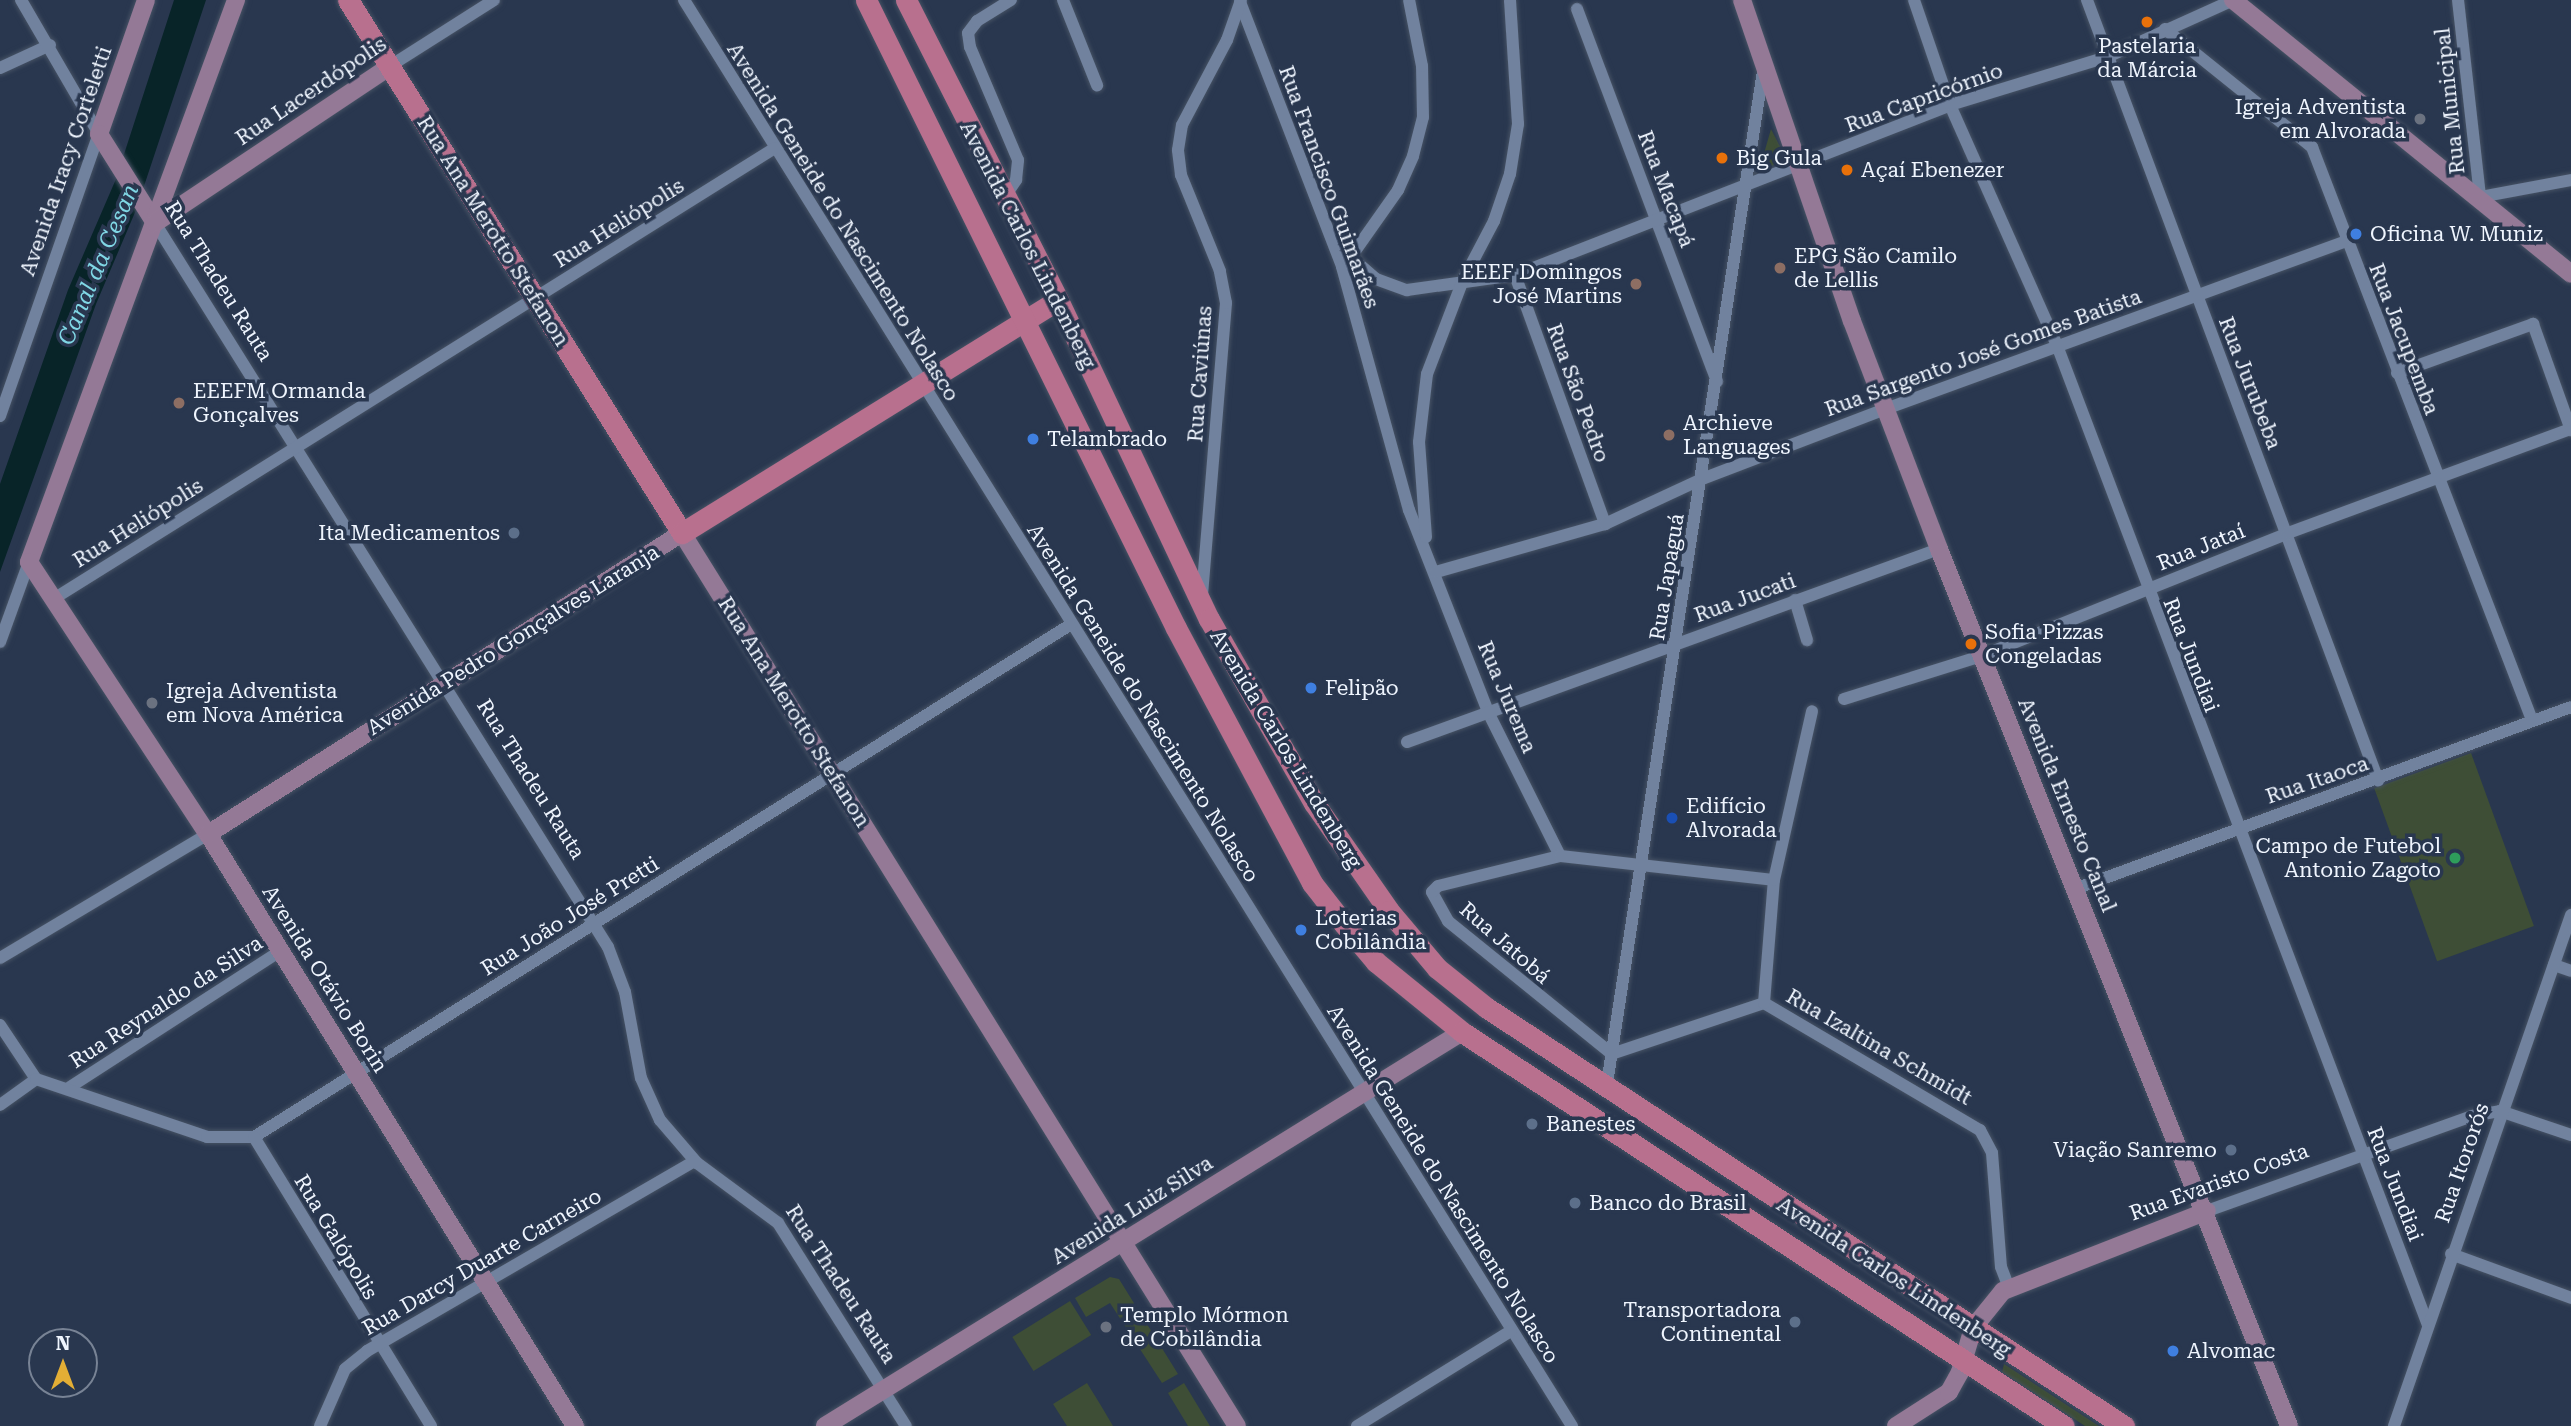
<!DOCTYPE html>
<html>
<head>
<meta charset="utf-8">
<style>
  body { margin:0 }
  #map { position:relative; width:2571px; height:1426px; overflow:hidden; background:#29374f; font-family:"Roboto Serif",serif }
  div>[style] { position:absolute }
  [style*='--x'] { left:calc(var(--x)*1px); top:calc(var(--y)*1px); width:calc(var(--w)*1px); rotate:calc(var(--a)*1deg) }
  .green>* { inset:0; background:#3e4e36; transform-origin:0 0 }
  .water>* { inset:0; background:#082428 }
  .roads { filter:drop-shadow(0 0 2px #465264) drop-shadow(0 0 2px #465264) }
  .street>* { height:12px; margin:-6px; padding:0 6px; transform-origin:6px; border-radius:6px; background:#71829e }
  .secondary>* { height:18px; margin:-9px; padding:0 9px; transform-origin:9px; border-radius:9px; background:#947996 }
  .primary>* { height:21px; margin:-10.5px; padding:0 10.5px; transform-origin:10.5px; border-radius:10.5px; background:#b8708e }
  .dots>* { width:19px; height:19px; translate:-50% -50%; box-sizing:border-box; border:4px solid #29374f; border-radius:50% }
  span { translate:-50% -50%; white-space:nowrap; text-align:center; line-height:1.15; -webkit-text-stroke:7px #29374f; paint-order:stroke }
  .poi-label { font-size:21px; color:#eff5fe }
  .right { translate:-100% -50%; text-align:right }
  .left { translate:0 -50%; text-align:left }
  .street-label { font-size:21px; color:#eff5fe }
  .water-label { font-size:23px; color:#80d7e5; font-style:italic }
  .north { position:absolute; left:28px; top:1328px; width:70px; height:70px; box-sizing:border-box; background:#29374f; border:2px solid #788395; border-radius:50%; rotate:0deg; font-size:19px; font-weight:700; line-height:28px; text-align:center; color:#eff5fe }
  .north::after { content:''; display:block; margin:auto; width:24px; height:32px; background:#e3ae35; clip-path:polygon(50% 0,100% 100%,50% 72%,0 100%) }
</style>
</head>
<body>
<div id="map">
  <div class="green">
    <i style="clip-path:polygon(1771px 129px,1787px 160px,1759px 171px)"></i>
    <i style="left:2471px;top:753px;width:184px;height:103px;rotate:70deg"></i>
    <i style="clip-path:polygon(1110px 1277px,1119px 1279px,1178px 1374px,1162px 1383px,1110px 1303px,1086px 1317px,1075px 1298px)"></i>
    <i style="left:1070px;top:1301px;width:40px;height:68px;rotate:58deg"></i>
    <i style="clip-path:polygon(2004px 1364px,2099px 1426px,2085px 1426px,2002px 1372px)"></i>
    <i style="clip-path:polygon(1087px 1383px,1100px 1404px,1113px 1426px,1067px 1426px,1053px 1404px)"></i>
    <i style="clip-path:polygon(1184px 1383px,1210px 1426px,1188px 1426px,1168px 1393px)"></i>
  </div>
  <div class="water">
    <i style="clip-path:polygon(174px 0,206px 0,136px 210px,96px 304px,0 572px,0 484px,68px 290px,116px 179px)"></i>
  </div>
  <div class="roads">
    <div class="street">
      <i style="--x:684;--y:0;--w:1680;--a:58.09"></i>
      <i style="--x:1063;--y:0;--w:92;--a:68.2"></i>
      <i style="--x:1914;--y:0;--w:111;--a:71.1"></i>
      <i style="--x:1950;--y:105;--w:266;--a:66"></i>
      <i style="--x:2058;--y:348;--w:1045;--a:69.26"></i>
      <i style="--x:2087;--y:0;--w:833;--a:69.54"></i>
      <i style="--x:2458;--y:0;--w:198;--a:83.6"></i>
      <i style="--x:2480;--y:197;--w:93;--a:-10.6"></i>
      <i style="--x:1240;--y:2;--w:284;--a:68.9"></i>
      <i style="--x:1342;--y:267;--w:252;--a:74.6"></i>
      <i style="--x:1409;--y:510;--w:217;--a:68.6"></i>
      <i style="--x:1488;--y:712;--w:161;--a:63.4"></i>
      <i style="--x:1577;--y:9;--w:398;--a:69.4"></i>
      <i style="--x:2165;--y:29;--w:189;--a:38.8"></i>
      <i style="--x:2312;--y:147;--w:614;--a:69"></i>
      <i style="--x:390;--y:66;--w:123;--a:-32.4"></i>
      <i style="--x:0;--y:68;--w:55;--a:-24.7"></i>
      <i style="--x:1004;--y:198;--w:22;--a:-56"></i>
      <i style="--x:1016;--y:180;--w:20;--a:-84"></i>
      <i style="--x:1018;--y:160;--w:123;--a:-113"></i>
      <i style="--x:970;--y:47;--w:14;--a:-98"></i>
      <i style="--x:968;--y:33;--w:15;--a:-53"></i>
      <i style="--x:977;--y:21;--w:40;--a:-32"></i>
      <i style="--x:155;--y:223;--w:854;--a:57.97"></i>
      <i style="--x:608;--y:947;--w:48;--a:69.3"></i>
      <i style="--x:625;--y:992;--w:87;--a:79.5"></i>
      <i style="--x:641;--y:1078;--w:46;--a:65.7"></i>
      <i style="--x:660;--y:1120;--w:57;--a:49.3"></i>
      <i style="--x:697;--y:1163;--w:101;--a:36.5"></i>
      <i style="--x:778;--y:1223;--w:240;--a:57.8"></i>
      <i style="--x:1352;--y:258;--w:32;--a:41"></i>
      <i style="--x:1376;--y:279;--w:33;--a:20"></i>
      <i style="--x:1407;--y:290;--w:109;--a:-7.9"></i>
      <i style="--x:1515;--y:275;--w:467;--a:-21.3"></i>
      <i style="--x:1950;--y:105;--w:164;--a:-17"></i>
      <i style="--x:2107;--y:57;--w:138;--a:-24.3"></i>
      <i style="--x:1348;--y:261;--w:87;--a:-54.8"></i>
      <i style="--x:1398;--y:190;--w:37;--a:-66"></i>
      <i style="--x:1413;--y:156;--w:40;--a:-75.6"></i>
      <i style="--x:1423;--y:117;--w:51;--a:-91.1"></i>
      <i style="--x:1422;--y:66;--w:67;--a:-101.1"></i>
      <i style="--x:1515;--y:275;--w:265;--a:70.1"></i>
      <i style="--x:2397;--y:373;--w:145;--a:-19.8"></i>
      <i style="--x:2533;--y:324;--w:113;--a:70.3"></i>
      <i style="--x:0;--y:416;--w:299;--a:-70.7"></i>
      <i style="--x:99;--y:134;--w:155;--a:-120.2"></i>
      <i style="--x:1426;--y:537;--w:95;--a:-94.2"></i>
      <i style="--x:1419;--y:442;--w:68;--a:-83.3"></i>
      <i style="--x:1427;--y:374;--w:101;--a:-69"></i>
      <i style="--x:1463;--y:280;--w:67;--a:-62.3"></i>
      <i style="--x:1494;--y:221;--w:50;--a:-71.2"></i>
      <i style="--x:1510;--y:174;--w:51;--a:-80.9"></i>
      <i style="--x:1518;--y:124;--w:124;--a:-93.7"></i>
      <i style="--x:1436;--y:572;--w:176;--a:-15.9"></i>
      <i style="--x:1605;--y:524;--w:107;--a:-24.9"></i>
      <i style="--x:1702;--y:479;--w:199;--a:-20.9"></i>
      <i style="--x:1888;--y:408;--w:486;--a:-20"></i>
      <i style="--x:1202;--y:595;--w:293;--a:-85.3"></i>
      <i style="--x:1226;--y:303;--w:33;--a:-101"></i>
      <i style="--x:1220;--y:271;--w:104;--a:-112.1"></i>
      <i style="--x:1181;--y:175;--w:25;--a:-97"></i>
      <i style="--x:1178;--y:150;--w:25;--a:-81"></i>
      <i style="--x:1182;--y:125;--w:96;--a:-62.1"></i>
      <i style="--x:1227;--y:40;--w:42;--a:-70.7"></i>
      <i style="--x:55;--y:598;--w:849;--a:-32.01"></i>
      <i style="--x:1795;--y:600;--w:42;--a:73.3"></i>
      <i style="--x:0;--y:642;--w:85;--a:-70.1"></i>
      <i style="--x:1844;--y:699;--w:144;--a:-17.4"></i>
      <i style="--x:1981;--y:656;--w:331;--a:-21.8"></i>
      <i style="--x:2288;--y:533;--w:301;--a:-20.2"></i>
      <i style="--x:1407;--y:742;--w:566;--a:-19.94"></i>
      <i style="--x:2075;--y:889;--w:528;--a:-20.15"></i>
      <i style="--x:0;--y:958;--w:242;--a:-30.8"></i>
      <i style="--x:2554;--y:965;--w:18;--a:19"></i>
      <i style="--x:1764;--y:1003;--w:160;--a:161.5"></i>
      <i style="--x:1612;--y:1054;--w:211;--a:-141"></i>
      <i style="--x:1448;--y:921;--w:33;--a:-119"></i>
      <i style="--x:1432;--y:892;--w:8;--a:-45"></i>
      <i style="--x:1438;--y:886;--w:126;--a:-13.8"></i>
      <i style="--x:1560;--y:856;--w:215;--a:6.4"></i>
      <i style="--x:1764;--y:1003;--w:251;--a:30.5"></i>
      <i style="--x:1980;--y:1130;--w:26;--a:62"></i>
      <i style="--x:1992;--y:1153;--w:114;--a:85.5"></i>
      <i style="--x:2001;--y:1267;--w:22;--a:69"></i>
      <i style="--x:1764;--y:1003;--w:123;--a:-85.4"></i>
      <i style="--x:1774;--y:880;--w:173;--a:-77.3"></i>
      <i style="--x:0;--y:1025;--w:65;--a:56.3"></i>
      <i style="--x:70;--y:1087;--w:250;--a:-32.9"></i>
      <i style="--x:1606;--y:1090;--w:1031;--a:-81.24"></i>
      <i style="--x:0;--y:1105;--w:44;--a:-35.8"></i>
      <i style="--x:36;--y:1079;--w:181;--a:18.7"></i>
      <i style="--x:207;--y:1137;--w:47;--a:0"></i>
      <i style="--x:254;--y:1137;--w:963;--a:-32.11"></i>
      <i style="--x:254;--y:1137;--w:339;--a:58.5"></i>
      <i style="--x:2207;--y:1211;--w:282;--a:-19.7"></i>
      <i style="--x:2472;--y:1116;--w:28;--a:-10"></i>
      <i style="--x:2500;--y:1111;--w:75;--a:18.7"></i>
      <i style="--x:2451;--y:1254;--w:128;--a:20.1"></i>
      <i style="--x:320;--y:1426;--w:62;--a:-66.3"></i>
      <i style="--x:345;--y:1369;--w:28;--a:-39"></i>
      <i style="--x:367;--y:1351;--w:379;--a:-30.1"></i>
      <i style="--x:1357;--y:1426;--w:181;--a:-31.7"></i>
      <i style="--x:2394;--y:1426;--w:541;--a:-70.89"></i>
    </div>
    <div class="secondary">
      <i style="--x:146;--y:0;--w:142;--a:109.3"></i>
      <i style="--x:99;--y:134;--w:105;--a:57.8"></i>
      <i style="--x:236;--y:0;--w:599;--a:110.22"></i>
      <i style="--x:29;--y:562;--w:326;--a:56.7"></i>
      <i style="--x:208;--y:834;--w:697;--a:58.2"></i>
      <i style="--x:1742;--y:0;--w:339;--a:71.1"></i>
      <i style="--x:1852;--y:321;--w:244;--a:69.1"></i>
      <i style="--x:1939;--y:549;--w:944;--a:68.24"></i>
      <i style="--x:2233;--y:0;--w:435;--a:39"></i>
      <i style="--x:155;--y:223;--w:283;--a:-33.7"></i>
      <i style="--x:208;--y:834;--w:561;--a:-32.42"></i>
      <i style="--x:682;--y:533;--w:1051;--a:58.14"></i>
      <i style="--x:825;--y:1426;--w:749;--a:-31.74"></i>
      <i style="--x:1896;--y:1426;--w:63;--a:-32.7"></i>
      <i style="--x:1949;--y:1392;--w:23;--a:-61"></i>
      <i style="--x:1960;--y:1372;--w:46;--a:-73.5"></i>
      <i style="--x:1973;--y:1328;--w:48;--a:-51"></i>
      <i style="--x:2003;--y:1291;--w:219;--a:-21.4"></i>
    </div>
    <div class="primary">
      <i style="--x:348;--y:0;--w:629;--a:57.93"></i>
      <i style="--x:682;--y:533;--w:442;--a:-31.8"></i>
      <i style="--x:866;--y:0;--w:700;--a:63.73"></i>
      <i style="--x:1176;--y:628;--w:289;--a:61.9"></i>
      <i style="--x:1312;--y:883;--w:52;--a:52"></i>
      <i style="--x:1344;--y:924;--w:50;--a:49.9"></i>
      <i style="--x:1376;--y:962;--w:111;--a:39.1"></i>
      <i style="--x:1462;--y:1032;--w:719;--a:33.2"></i>
      <i style="--x:906;--y:0;--w:336;--a:63.1"></i>
      <i style="--x:1058;--y:300;--w:353;--a:64.7"></i>
      <i style="--x:1209;--y:619;--w:212;--a:60.3"></i>
      <i style="--x:1314;--y:803;--w:131;--a:55.2"></i>
      <i style="--x:1389;--y:911;--w:75;--a:49.9"></i>
      <i style="--x:1437;--y:968;--w:64;--a:38.7"></i>
      <i style="--x:1487;--y:1008;--w:762;--a:33.27"></i>
    </div>
  </div>
  <div class="dots">
    <i style="left:2147px;top:22px;background:#e8710a"></i>
    <i style="left:2420px;top:119px;background:#6b7280"></i>
    <i style="left:1722px;top:158px;background:#e8710a"></i>
    <i style="left:1847px;top:170px;background:#e8710a"></i>
    <i style="left:2356px;top:234px;background:#3f7fe0"></i>
    <i style="left:1780px;top:268px;background:#8d6e63"></i>
    <i style="left:1636px;top:284px;background:#8d6e63"></i>
    <i style="left:179px;top:403px;background:#8d6e63"></i>
    <i style="left:1669px;top:435px;background:#8d6e63"></i>
    <i style="left:1033px;top:439px;background:#3f7fe0"></i>
    <i style="left:514px;top:533px;background:#5c6f8a"></i>
    <i style="left:1971px;top:644px;background:#e8710a"></i>
    <i style="left:1311px;top:688px;background:#3f7fe0"></i>
    <i style="left:152px;top:703px;background:#6b7280"></i>
    <i style="left:1672px;top:818px;background:#1a4fb4"></i>
    <i style="left:2455px;top:858px;background:#2e9e5b"></i>
    <i style="left:1301px;top:930px;background:#3f7fe0"></i>
    <i style="left:1532px;top:1124px;background:#5c6f8a"></i>
    <i style="left:2231px;top:1150px;background:#5c6f8a"></i>
    <i style="left:1575px;top:1203px;background:#5c6f8a"></i>
    <i style="left:1795px;top:1322px;background:#5c6f8a"></i>
    <i style="left:1106px;top:1327px;background:#6b7280"></i>
    <i style="left:2173px;top:1351px;background:#3f7fe0"></i>
  </div>
  <div class="poi-label">
    <span style="left:2147px;top:58px">Pastelaria<br>da Márcia</span>
    <span class="right" style="left:2406px;top:119px">Igreja Adventista<br>em Alvorada</span>
    <span class="left" style="left:1736px;top:158px">Big Gula</span>
    <span class="left" style="left:1861px;top:170px">Açaí Ebenezer</span>
    <span class="left" style="left:2370px;top:234px">Oficina W. Muniz</span>
    <span class="left" style="left:1794px;top:268px">EPG São Camilo<br>de Lellis</span>
    <span class="right" style="left:1622px;top:284px">EEEF Domingos<br>José Martins</span>
    <span class="left" style="left:193px;top:403px">EEEFM Ormanda<br>Gonçalves</span>
    <span class="left" style="left:1683px;top:435px">Archieve<br>Languages</span>
    <span class="left" style="left:1047px;top:439px">Telambrado</span>
    <span class="right" style="left:500px;top:533px">Ita Medicamentos</span>
    <span class="left" style="left:1985px;top:644px">Sofia Pizzas<br>Congeladas</span>
    <span class="left" style="left:1325px;top:688px">Felipão</span>
    <span class="left" style="left:166px;top:703px">Igreja Adventista<br>em Nova América</span>
    <span class="left" style="left:1686px;top:818px">Edifício<br>Alvorada</span>
    <span class="right" style="left:2441px;top:858px">Campo de Futebol<br>Antonio Zagoto</span>
    <span class="left" style="left:1315px;top:930px">Loterias<br>Cobilândia</span>
    <span class="left" style="left:1546px;top:1124px">Banestes</span>
    <span class="right" style="left:2217px;top:1150px">Viação Sanremo</span>
    <span class="left" style="left:1589px;top:1203px">Banco do Brasil</span>
    <span class="right" style="left:1781px;top:1322px">Transportadora<br>Continental</span>
    <span class="left" style="left:1120px;top:1327px">Templo Mórmon<br>de Cobilândia</span>
    <span class="left" style="left:2187px;top:1351px">Alvomac</span>
  </div>
  <div class="street-label">
    <span style="left:311px;top:91px;rotate:-34deg">Rua Lacerdópolis</span>
    <span style="left:1924px;top:98px;rotate:-20deg">Rua Capricórnio</span>
    <span style="left:2450px;top:101px;rotate:-96deg">Rua Municipal</span>
    <span style="left:66px;top:161px;rotate:-71deg">Avenida Iracy Corteletti</span>
    <span style="left:1329px;top:187px;rotate:70deg">Rua Francisco Guimarães</span>
    <span style="left:1666px;top:189px;rotate:69deg">Rua Macapá</span>
    <span style="left:843px;top:222px;rotate:58deg">Avenida Geneide do Nascimento Nolasco</span>
    <span style="left:619px;top:223px;rotate:-32deg">Rua Heliópolis</span>
    <span style="left:493px;top:231px;rotate:58deg">Rua Ana Merotto Stefanon</span>
    <span style="left:1028px;top:245px;rotate:63deg">Avenida Carlos Lindenberg</span>
    <span style="left:219px;top:281px;rotate:58deg">Rua Thadeu Rauta</span>
    <span style="left:2404px;top:339px;rotate:69deg">Rua Jacupemba</span>
    <span style="left:1983px;top:353px;rotate:-20deg">Rua Sargento José Gomes Batista</span>
    <span style="left:1200px;top:374px;rotate:-86deg">Rua Caviúnas</span>
    <span style="left:2250px;top:383px;rotate:69deg">Rua Jurubeba</span>
    <span style="left:1578px;top:393px;rotate:70deg">Rua São Pedro</span>
    <span style="left:138px;top:523px;rotate:-32deg">Rua Heliópolis</span>
    <span style="left:2201px;top:547px;rotate:-22deg">Rua Jataí</span>
    <span style="left:1667px;top:577px;rotate:-81deg">Rua Japaguá</span>
    <span style="left:1745px;top:598px;rotate:-20deg">Rua Jucati</span>
    <span style="left:513px;top:640px;rotate:-32deg">Avenida Pedro Gonçalves Laranja</span>
    <span style="left:2191px;top:655px;rotate:69deg">Rua Jundiai</span>
    <span style="left:1507px;top:697px;rotate:67deg">Rua Jurema</span>
    <span style="left:1143px;top:703px;rotate:58deg">Avenida Geneide do Nascimento Nolasco</span>
    <span style="left:794px;top:712px;rotate:58deg">Rua Ana Merotto Stefanon</span>
    <span style="left:1286px;top:749px;rotate:59deg">Avenida Carlos Lindenberg</span>
    <span style="left:531px;top:779px;rotate:58deg">Rua Thadeu Rauta</span>
    <span style="left:2317px;top:780px;rotate:-19deg">Rua Itaoca</span>
    <span style="left:2067px;top:805px;rotate:68deg">Avenida Ernesto Canal</span>
    <span style="left:570px;top:916px;rotate:-32deg">Rua João José Pretti</span>
    <span style="left:1505px;top:943px;rotate:41deg">Rua Jatobá</span>
    <span style="left:325px;top:979px;rotate:58deg">Avenida Otávio Borin</span>
    <span style="left:166px;top:1002px;rotate:-33deg">Rua Reynaldo da Silva</span>
    <span style="left:1879px;top:1047px;rotate:30deg">Rua Izaltina Schmidt</span>
    <span style="left:2462px;top:1163px;rotate:-71deg">Rua Itororós</span>
    <span style="left:2219px;top:1182px;rotate:-20deg">Rua Evaristo Costa</span>
    <span style="left:1443px;top:1184px;rotate:58deg">Avenida Geneide do Nascimento Nolasco</span>
    <span style="left:2395px;top:1184px;rotate:69deg">Rua Jundiai</span>
    <span style="left:1132px;top:1210px;rotate:-32deg">Avenida Luiz Silva</span>
    <span style="left:336px;top:1237px;rotate:59deg">Rua Galópolis</span>
    <span style="left:482px;top:1262px;rotate:-30deg">Rua Darcy Duarte Carneiro</span>
    <span style="left:1894px;top:1277px;rotate:33deg">Avenida Carlos Lindenberg</span>
    <span style="left:841px;top:1284px;rotate:57deg">Rua Thadeu Rauta</span>
  </div>
  <div class="water-label">
    <span style="left:99px;top:265px;rotate:-67deg">Canal da Cesan</span>
  </div>
  <div class="north">N</div>
</div>
</body>
</html>
